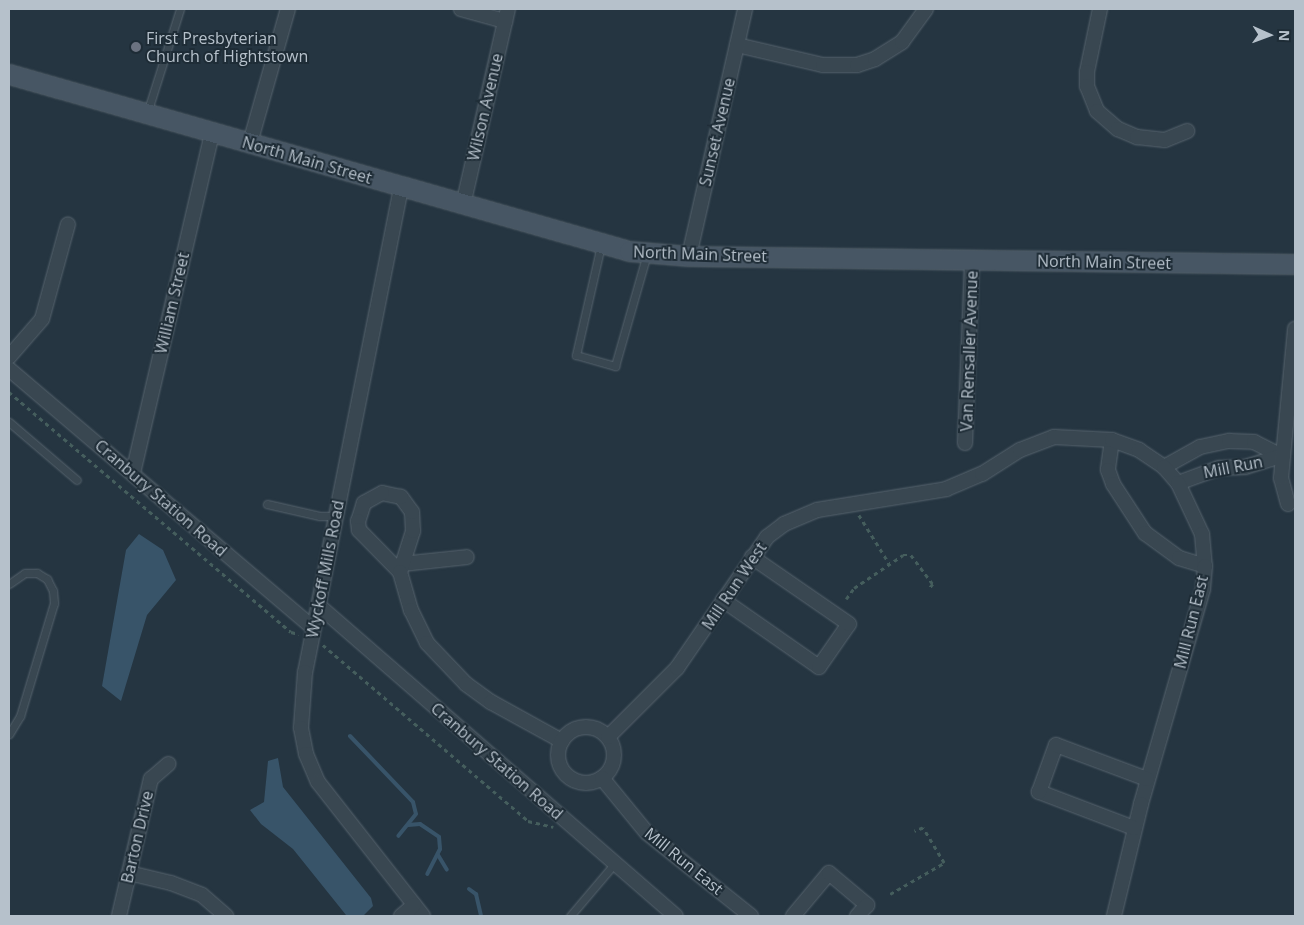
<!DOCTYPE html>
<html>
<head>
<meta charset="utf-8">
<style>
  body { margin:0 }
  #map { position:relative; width:1304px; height:925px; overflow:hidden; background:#253541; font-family:"Open Sans",sans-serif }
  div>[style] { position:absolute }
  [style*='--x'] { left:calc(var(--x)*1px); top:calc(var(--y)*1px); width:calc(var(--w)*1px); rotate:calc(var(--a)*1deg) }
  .water>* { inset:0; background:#385469 }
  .stream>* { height:4px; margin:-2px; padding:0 2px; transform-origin:2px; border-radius:2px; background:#385469 }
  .path>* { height:2.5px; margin-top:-1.25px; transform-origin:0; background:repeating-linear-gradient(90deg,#455e5d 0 4px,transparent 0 8px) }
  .roads { filter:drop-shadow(0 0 1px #57646e) drop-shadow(0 0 1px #57646e) }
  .lane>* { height:7px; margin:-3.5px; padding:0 3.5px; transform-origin:3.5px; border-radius:3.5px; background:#394751 }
  .street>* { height:14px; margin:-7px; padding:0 7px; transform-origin:7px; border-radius:7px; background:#394751 }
  .street>.ring { margin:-7px; padding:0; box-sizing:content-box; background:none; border:14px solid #394751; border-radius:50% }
  .secondary>* { height:19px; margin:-9.5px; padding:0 9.5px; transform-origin:9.5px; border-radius:9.5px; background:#475664 }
  .dots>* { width:14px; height:14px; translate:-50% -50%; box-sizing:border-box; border:2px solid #1e2c36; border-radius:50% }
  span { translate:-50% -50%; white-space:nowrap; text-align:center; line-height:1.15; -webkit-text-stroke:4px #1e2c36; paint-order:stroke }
  .poi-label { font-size:16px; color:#b6c1cb }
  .left { translate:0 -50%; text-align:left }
  .street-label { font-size:16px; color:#b6c1cb }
  .frame { position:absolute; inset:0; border:10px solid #b6c1cb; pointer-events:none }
  .north { position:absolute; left:1244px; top:10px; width:50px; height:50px; -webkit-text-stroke:4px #1e2c36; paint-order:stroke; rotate:92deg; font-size:14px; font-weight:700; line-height:20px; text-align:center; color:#b6c1cb }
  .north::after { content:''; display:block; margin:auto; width:18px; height:22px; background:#b6c1cb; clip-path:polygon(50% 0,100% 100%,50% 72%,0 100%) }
</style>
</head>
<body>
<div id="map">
  <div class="water">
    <i style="clip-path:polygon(139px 534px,163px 550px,176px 580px,147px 615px,121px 701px,102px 686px,126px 550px)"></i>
    <i style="clip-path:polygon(278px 758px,283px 787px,371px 898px,373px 906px,363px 916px,346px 915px,293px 849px,261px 824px,250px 810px,264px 802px,268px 761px)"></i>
  </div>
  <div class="stream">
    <i style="--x:350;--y:736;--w:91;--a:46.3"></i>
    <i style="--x:413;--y:802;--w:12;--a:76"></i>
    <i style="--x:416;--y:814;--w:28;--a:129"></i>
    <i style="--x:408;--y:825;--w:12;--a:-5"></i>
    <i style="--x:420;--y:824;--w:23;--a:34"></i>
    <i style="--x:439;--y:837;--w:12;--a:85"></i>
    <i style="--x:440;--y:849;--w:28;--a:117"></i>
    <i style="--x:438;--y:855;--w:17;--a:59"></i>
    <i style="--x:469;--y:889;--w:9;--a:36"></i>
    <i style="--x:476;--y:894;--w:23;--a:77"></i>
  </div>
  <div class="path">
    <i style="--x:9;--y:392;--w:370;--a:40.4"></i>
    <i style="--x:291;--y:632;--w:8;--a:14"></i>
    <i style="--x:859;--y:515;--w:57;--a:58"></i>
    <i style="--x:846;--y:599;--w:14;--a:-54"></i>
    <i style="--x:854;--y:588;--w:59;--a:-34"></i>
    <i style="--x:903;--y:555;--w:8;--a:0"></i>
    <i style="--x:911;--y:555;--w:36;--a:53"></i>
    <i style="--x:933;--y:584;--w:5;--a:127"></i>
    <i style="--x:323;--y:645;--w:270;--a:40.6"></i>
    <i style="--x:528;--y:821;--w:26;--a:13"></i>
    <i style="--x:890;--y:894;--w:62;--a:-29.9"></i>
    <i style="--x:944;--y:863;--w:41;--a:-121"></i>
    <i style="--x:923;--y:828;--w:9;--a:159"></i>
  </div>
  <div class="roads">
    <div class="lane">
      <i style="--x:147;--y:113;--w:109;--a:-72.4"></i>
      <i style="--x:601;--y:245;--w:113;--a:102.8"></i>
      <i style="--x:576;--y:355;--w:41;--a:15.8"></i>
      <i style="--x:615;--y:366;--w:116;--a:-74.1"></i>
      <i style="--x:9;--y:422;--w:89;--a:40.5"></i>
      <i style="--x:267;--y:504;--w:54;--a:12.8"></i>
      <i style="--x:320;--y:516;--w:15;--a:0"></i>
      <i style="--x:9;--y:584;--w:19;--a:-35"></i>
      <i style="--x:25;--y:573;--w:12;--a:0"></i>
      <i style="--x:37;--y:573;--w:12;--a:31"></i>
      <i style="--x:47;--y:579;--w:13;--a:63"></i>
      <i style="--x:53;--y:591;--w:12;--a:85"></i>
      <i style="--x:54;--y:603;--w:118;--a:106.7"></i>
      <i style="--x:20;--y:716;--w:21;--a:121"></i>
      <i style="--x:570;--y:916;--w:70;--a:-49.7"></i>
    </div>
    <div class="street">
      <i style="--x:461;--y:9;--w:46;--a:15.3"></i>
      <i style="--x:1100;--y:9;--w:64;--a:101.7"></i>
      <i style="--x:1087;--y:72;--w:14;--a:90"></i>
      <i style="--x:1087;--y:86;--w:27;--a:68"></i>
      <i style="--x:1097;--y:111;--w:28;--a:41"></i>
      <i style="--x:1118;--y:129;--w:21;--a:23"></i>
      <i style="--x:1137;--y:137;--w:28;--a:6"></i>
      <i style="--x:1165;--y:140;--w:24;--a:-22"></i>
      <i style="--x:737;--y:45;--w:88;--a:13.1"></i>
      <i style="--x:823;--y:65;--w:34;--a:0"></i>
      <i style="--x:857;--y:65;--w:19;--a:-18"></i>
      <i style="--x:875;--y:59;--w:32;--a:-32"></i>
      <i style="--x:902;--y:42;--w:41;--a:-54"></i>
      <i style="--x:250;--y:143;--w:139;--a:-74.2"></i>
      <i style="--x:401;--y:188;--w:493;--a:101.2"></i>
      <i style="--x:305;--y:672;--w:56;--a:94.1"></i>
      <i style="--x:301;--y:728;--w:26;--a:79"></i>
      <i style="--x:306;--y:754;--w:30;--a:67"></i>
      <i style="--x:318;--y:782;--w:170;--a:51.9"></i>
      <i style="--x:463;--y:205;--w:201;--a:-77.1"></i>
      <i style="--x:689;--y:256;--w:253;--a:-77.2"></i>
      <i style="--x:9;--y:357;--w:50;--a:-49"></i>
      <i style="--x:42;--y:319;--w:98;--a:-74.7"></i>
      <i style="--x:9;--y:369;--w:399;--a:40.4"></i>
      <i style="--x:1112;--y:440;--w:30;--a:98"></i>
      <i style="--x:1108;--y:470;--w:15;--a:70"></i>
      <i style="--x:1113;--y:484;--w:59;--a:56.9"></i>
      <i style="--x:1145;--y:533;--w:42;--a:36.3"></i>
      <i style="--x:1179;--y:558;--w:27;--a:17"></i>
      <i style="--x:965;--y:443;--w:184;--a:-87.8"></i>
      <i style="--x:1164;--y:467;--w:41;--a:-29.1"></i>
      <i style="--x:1200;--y:447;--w:30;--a:-12"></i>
      <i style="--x:1229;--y:441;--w:25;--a:2"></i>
      <i style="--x:1254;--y:442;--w:31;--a:27"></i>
      <i style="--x:133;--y:473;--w:349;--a:-76.9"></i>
      <i style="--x:1178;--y:483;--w:44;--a:-20.1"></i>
      <i style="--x:1219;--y:468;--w:26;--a:-2"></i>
      <i style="--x:1245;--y:467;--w:39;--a:-17"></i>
      <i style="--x:1288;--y:504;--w:27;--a:-105"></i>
      <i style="--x:1281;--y:478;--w:150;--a:-84.6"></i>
      <i style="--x:402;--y:564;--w:65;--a:-6.1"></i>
      <i style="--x:400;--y:572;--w:43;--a:-72.4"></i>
      <i style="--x:413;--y:531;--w:19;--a:-93"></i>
      <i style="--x:412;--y:512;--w:19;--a:-126"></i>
      <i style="--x:401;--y:497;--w:19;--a:-168"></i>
      <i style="--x:382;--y:493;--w:21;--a:151"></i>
      <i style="--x:364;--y:503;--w:19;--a:108"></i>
      <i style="--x:358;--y:521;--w:9;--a:84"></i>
      <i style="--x:359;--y:530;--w:59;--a:45.7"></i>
      <i style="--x:400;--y:572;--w:40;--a:74"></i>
      <i style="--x:411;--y:610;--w:37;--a:64"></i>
      <i style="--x:427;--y:643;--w:57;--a:46.4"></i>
      <i style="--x:466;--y:684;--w:31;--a:36"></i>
      <i style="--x:491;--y:702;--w:81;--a:28.8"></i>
      <i style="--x:723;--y:600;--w:117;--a:34.9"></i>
      <i style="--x:819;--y:667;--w:52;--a:-55.1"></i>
      <i style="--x:849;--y:624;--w:118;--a:-145.4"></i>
      <i style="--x:318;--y:605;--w:474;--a:41"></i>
      <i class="ring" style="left:558px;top:727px;width:42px;height:42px"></i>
      <i style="--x:608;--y:737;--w:98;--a:-45"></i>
      <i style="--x:677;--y:668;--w:159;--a:-55.5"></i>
      <i style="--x:767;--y:537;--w:21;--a:-37"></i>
      <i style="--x:784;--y:524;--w:36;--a:-23"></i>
      <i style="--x:817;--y:510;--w:131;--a:-9.2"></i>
      <i style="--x:946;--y:489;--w:39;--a:-23"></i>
      <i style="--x:982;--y:474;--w:45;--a:-32.3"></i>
      <i style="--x:1020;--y:450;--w:36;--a:-21"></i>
      <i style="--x:1054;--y:437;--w:58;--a:3"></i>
      <i style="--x:1112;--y:440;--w:29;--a:20"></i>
      <i style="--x:1139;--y:450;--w:30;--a:34"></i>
      <i style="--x:1164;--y:467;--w:21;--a:49"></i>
      <i style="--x:1178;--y:483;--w:56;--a:64.8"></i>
      <i style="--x:1202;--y:534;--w:32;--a:85"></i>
      <i style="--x:1205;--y:566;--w:23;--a:95"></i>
      <i style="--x:1203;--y:589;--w:224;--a:106.1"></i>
      <i style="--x:1141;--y:804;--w:115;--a:103.6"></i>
      <i style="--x:602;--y:778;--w:71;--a:50.7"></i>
      <i style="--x:647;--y:833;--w:133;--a:38.6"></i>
      <i style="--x:1134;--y:828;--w:102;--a:-159.2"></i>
      <i style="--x:1039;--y:792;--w:50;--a:-70.1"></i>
      <i style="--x:1056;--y:745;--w:97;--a:20.5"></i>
      <i style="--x:129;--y:873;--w:43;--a:13.4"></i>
      <i style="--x:171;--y:883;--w:33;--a:21"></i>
      <i style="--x:202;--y:895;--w:32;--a:41"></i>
      <i style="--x:119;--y:916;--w:141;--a:-76.9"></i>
      <i style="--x:151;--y:779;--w:23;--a:-41"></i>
      <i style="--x:401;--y:916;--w:17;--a:-40"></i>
      <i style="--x:793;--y:916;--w:56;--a:-50.1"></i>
      <i style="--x:829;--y:873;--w:50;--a:40.1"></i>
      <i style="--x:867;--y:905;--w:15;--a:132"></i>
    </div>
    <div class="secondary">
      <i style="--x:9;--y:74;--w:645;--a:15.93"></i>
      <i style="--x:629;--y:251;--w:60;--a:4.8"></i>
      <i style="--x:689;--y:256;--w:606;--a:0.76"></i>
    </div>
  </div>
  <div class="dots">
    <i style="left:136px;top:47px;background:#6b7280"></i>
  </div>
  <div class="poi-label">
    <span class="left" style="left:146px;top:47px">First Presbyterian<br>Church of Hightstown</span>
  </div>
  <div class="street-label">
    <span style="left:485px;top:107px;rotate:-77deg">Wilson Avenue</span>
    <span style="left:717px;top:132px;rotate:-77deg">Sunset Avenue</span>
    <span style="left:307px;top:160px;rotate:16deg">North Main Street</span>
    <span style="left:700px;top:254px;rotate:2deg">North Main Street</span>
    <span style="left:1104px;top:262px;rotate:1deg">North Main Street</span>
    <span style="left:172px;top:303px;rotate:-77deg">William Street</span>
    <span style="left:969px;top:351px;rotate:-88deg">Van Rensaller Avenue</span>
    <span style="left:1233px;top:467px;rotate:-11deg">Mill Run</span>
    <span style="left:161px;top:498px;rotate:41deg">Cranbury Station Road</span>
    <span style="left:325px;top:569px;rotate:-79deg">Wyckoff Mills Road</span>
    <span style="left:734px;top:586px;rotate:-56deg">Mill Run West</span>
    <span style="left:1191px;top:622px;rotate:-76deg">Mill Run East</span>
    <span style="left:497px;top:761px;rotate:41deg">Cranbury Station Road</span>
    <span style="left:137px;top:837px;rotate:-77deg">Barton Drive</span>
    <span style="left:684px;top:861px;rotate:39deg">Mill Run East</span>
  </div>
  <div class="frame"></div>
  <div class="north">N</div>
</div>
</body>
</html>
